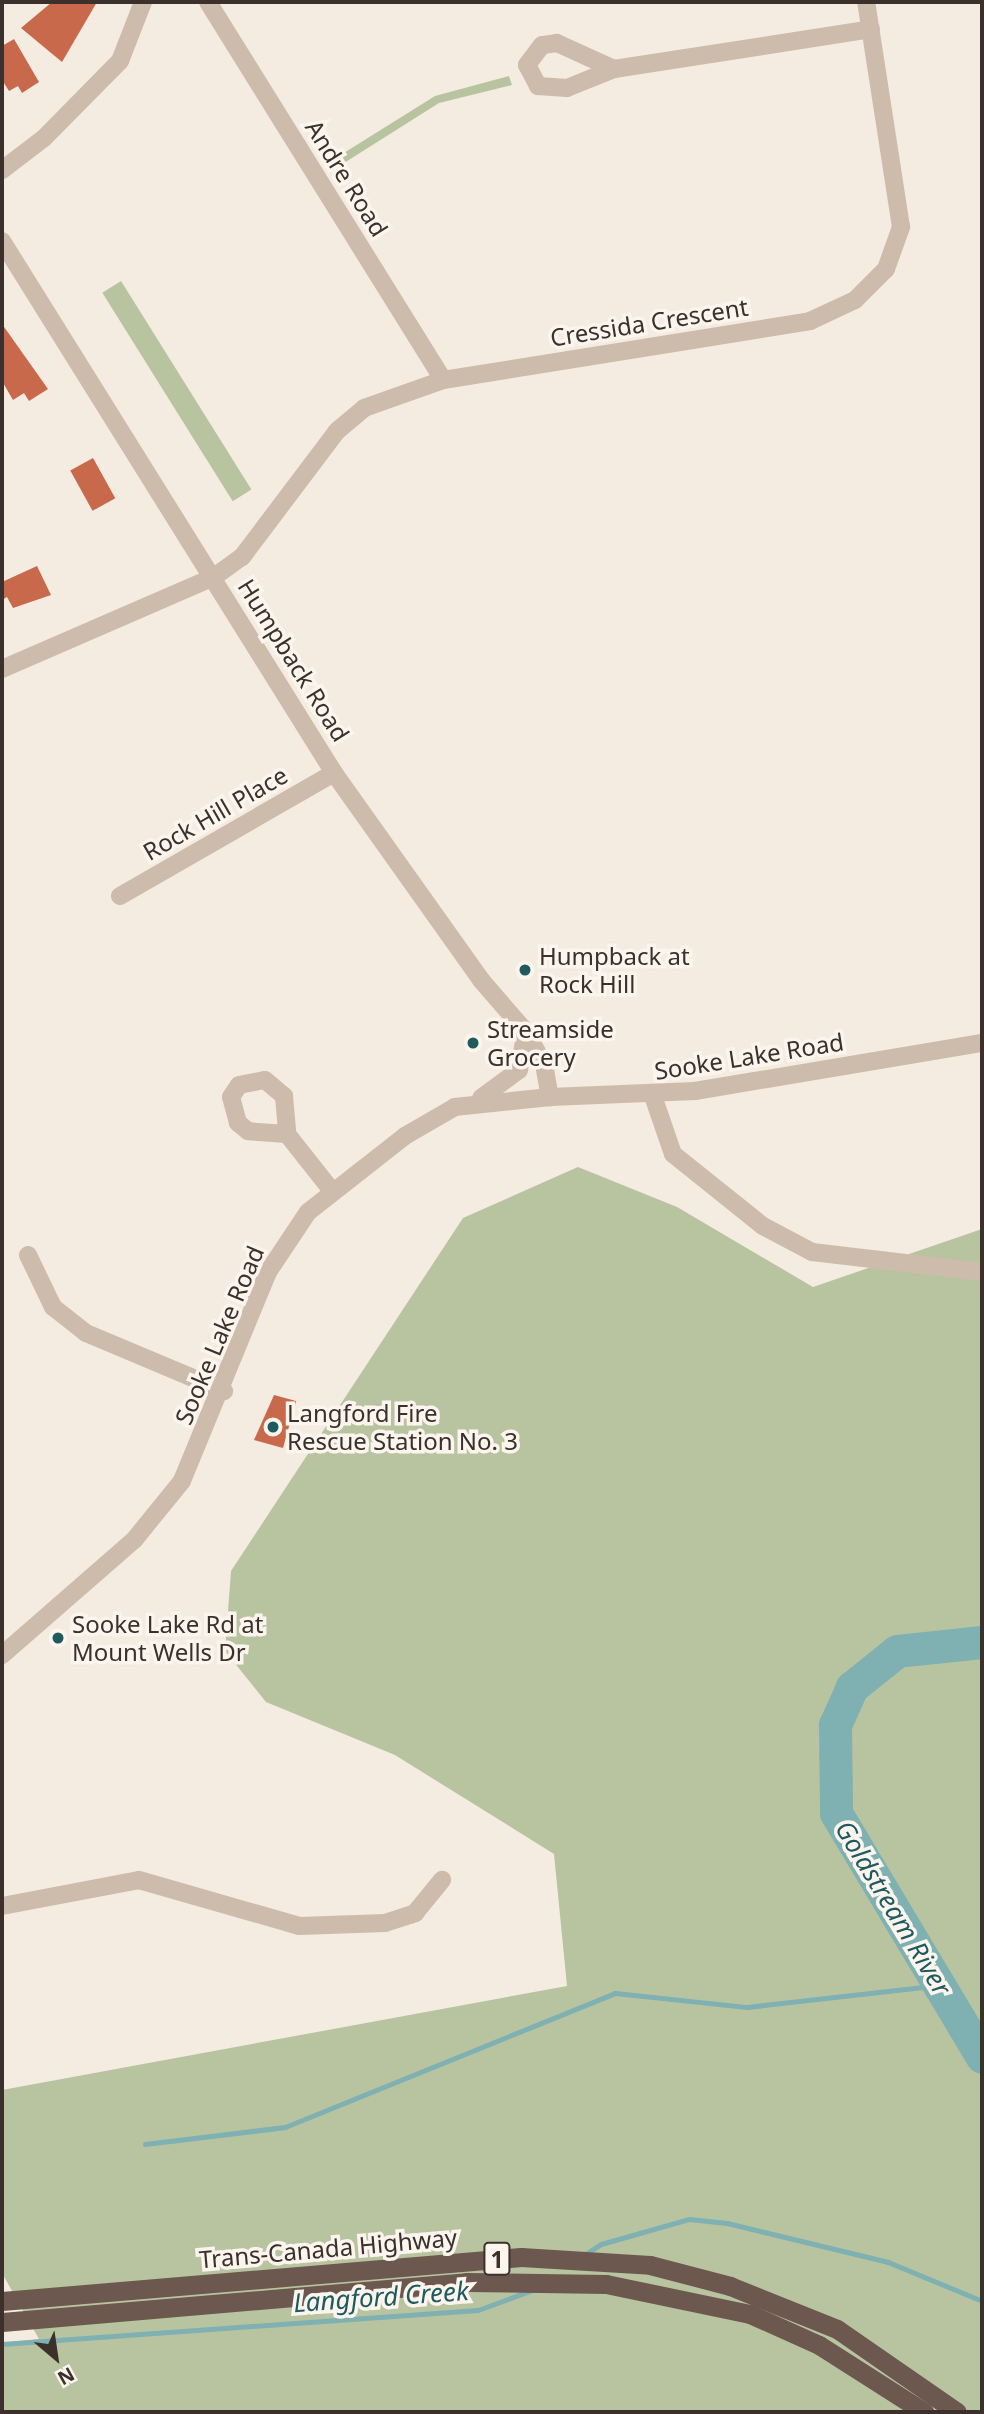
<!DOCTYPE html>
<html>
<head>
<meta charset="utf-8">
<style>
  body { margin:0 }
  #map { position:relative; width:984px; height:2414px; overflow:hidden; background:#f4ebe1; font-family:"Noto Sans",sans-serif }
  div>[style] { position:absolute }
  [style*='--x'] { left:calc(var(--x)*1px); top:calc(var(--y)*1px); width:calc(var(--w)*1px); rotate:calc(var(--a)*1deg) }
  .green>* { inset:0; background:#b8c4a0; transform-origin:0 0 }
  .stream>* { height:5px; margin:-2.5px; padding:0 2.5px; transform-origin:2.5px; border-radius:2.5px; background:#7fb0b2 }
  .river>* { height:33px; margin:-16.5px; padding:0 16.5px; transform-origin:16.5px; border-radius:16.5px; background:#7fb0b2 }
  .building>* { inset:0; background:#c8694b; transform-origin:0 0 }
  .minor>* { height:18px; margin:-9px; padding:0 9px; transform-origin:9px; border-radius:9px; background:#cdbbac }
  .tertiary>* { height:18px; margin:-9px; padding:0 9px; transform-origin:9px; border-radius:9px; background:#cdbbac }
  .trunk>* { height:19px; margin:-9.5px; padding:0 9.5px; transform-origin:9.5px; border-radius:9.5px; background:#6c584f }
  .dots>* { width:19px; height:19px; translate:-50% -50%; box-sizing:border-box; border:4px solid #fbf5ee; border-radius:50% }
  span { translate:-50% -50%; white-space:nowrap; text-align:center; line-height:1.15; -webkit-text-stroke:7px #fbf5ee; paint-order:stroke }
  .shield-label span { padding:2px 5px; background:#fbf5ee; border:2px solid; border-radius:5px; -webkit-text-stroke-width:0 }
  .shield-label { font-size:23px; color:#3b302b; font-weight:700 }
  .street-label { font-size:24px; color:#3b302b }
  .poi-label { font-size:24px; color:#3b302b }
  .left { translate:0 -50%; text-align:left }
  .water-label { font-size:26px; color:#1f5a5e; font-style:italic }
  .frame { position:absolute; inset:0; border:4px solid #3b302b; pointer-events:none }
  .north { position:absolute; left:21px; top:2323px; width:70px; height:70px; -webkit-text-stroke:5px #fbf5ee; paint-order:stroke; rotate:151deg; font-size:19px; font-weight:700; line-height:28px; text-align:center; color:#3b302b }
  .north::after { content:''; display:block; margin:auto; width:24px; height:32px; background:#3b302b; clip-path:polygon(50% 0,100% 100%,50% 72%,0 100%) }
</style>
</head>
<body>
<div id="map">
  <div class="green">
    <i style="clip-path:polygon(509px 76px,512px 85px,439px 103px,344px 163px,339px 156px,435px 96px)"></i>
    <i style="left:121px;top:281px;width:246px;height:22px;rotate:58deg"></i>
    <i style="clip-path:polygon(578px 1167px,677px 1207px,813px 1287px,982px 1229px,982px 2412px,2px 2412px,2px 2343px,39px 2339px,2px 2273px,2px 2090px,567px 1986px,554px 1854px,395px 1755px,266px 1702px,225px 1651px,231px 1571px,463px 1218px)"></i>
  </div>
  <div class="stream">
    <i style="--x:145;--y:2144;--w:141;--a:-6.9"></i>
    <i style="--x:285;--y:2127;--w:356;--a:-22.1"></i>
    <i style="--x:615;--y:1993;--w:133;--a:6.1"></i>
    <i style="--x:747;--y:2007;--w:193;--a:-6.5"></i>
    <i style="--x:584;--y:2255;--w:20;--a:-33"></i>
    <i style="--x:601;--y:2244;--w:91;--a:-15.9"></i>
    <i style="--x:689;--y:2219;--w:38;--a:6"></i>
    <i style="--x:727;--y:2223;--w:166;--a:13.6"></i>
    <i style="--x:888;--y:2262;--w:102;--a:22.5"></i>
    <i style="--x:2;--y:2344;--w:477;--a:-4.1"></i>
    <i style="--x:478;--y:2310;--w:58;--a:-20.3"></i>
  </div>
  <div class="river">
    <i style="--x:982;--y:1642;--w:85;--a:174"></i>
    <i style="--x:897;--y:1651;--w:58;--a:141.3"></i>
    <i style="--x:852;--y:1687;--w:42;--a:114.1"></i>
    <i style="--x:835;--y:1725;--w:88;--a:89.3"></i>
    <i style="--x:836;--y:1813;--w:284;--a:59.1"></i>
  </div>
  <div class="building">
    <i style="clip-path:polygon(52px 2px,97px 2px,62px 62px,21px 28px)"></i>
    <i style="clip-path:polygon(14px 39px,39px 82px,22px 93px,18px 86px,9px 91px,2px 80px,2px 46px)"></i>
    <i style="clip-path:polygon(2px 324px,48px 389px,29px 401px,24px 393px,13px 400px,2px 381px)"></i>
    <i style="left:93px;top:458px;width:46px;height:26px;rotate:61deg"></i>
    <i style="clip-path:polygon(37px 566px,51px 595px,13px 608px,7px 597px,2px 600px,2px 582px)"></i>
    <i style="clip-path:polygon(274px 1395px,296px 1401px,283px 1448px,254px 1440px)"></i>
  </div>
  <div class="minor">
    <i style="--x:208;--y:2;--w:445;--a:58.1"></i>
    <i style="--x:614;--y:69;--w:63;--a:-155.5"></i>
    <i style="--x:557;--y:43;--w:15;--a:172"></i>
    <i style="--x:542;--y:45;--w:25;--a:127"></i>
    <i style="--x:527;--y:65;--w:24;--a:62"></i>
    <i style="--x:538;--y:86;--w:29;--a:4"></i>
    <i style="--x:567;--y:88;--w:51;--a:-22"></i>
    <i style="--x:614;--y:69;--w:260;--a:-8.8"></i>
    <i style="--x:2;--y:170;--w:53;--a:-37.3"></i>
    <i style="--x:44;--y:138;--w:108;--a:-45.4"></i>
    <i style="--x:120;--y:61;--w:63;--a:-68.7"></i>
    <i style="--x:2;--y:669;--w:231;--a:-23.5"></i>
    <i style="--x:214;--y:577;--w:34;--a:-36"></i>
    <i style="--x:242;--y:557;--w:158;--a:-53"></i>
    <i style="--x:337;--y:431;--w:35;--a:-40"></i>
    <i style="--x:364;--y:408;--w:84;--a:-19.5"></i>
    <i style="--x:443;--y:380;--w:372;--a:-9.1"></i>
    <i style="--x:810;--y:321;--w:50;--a:-25"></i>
    <i style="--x:855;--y:300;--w:44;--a:-45"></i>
    <i style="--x:886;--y:269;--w:45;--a:-70.3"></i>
    <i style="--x:901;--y:227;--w:228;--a:-98.8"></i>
    <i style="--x:120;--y:896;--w:247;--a:-29.9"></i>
    <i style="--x:653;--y:1096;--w:61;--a:71"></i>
    <i style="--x:673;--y:1154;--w:115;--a:38.7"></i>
    <i style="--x:763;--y:1226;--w:55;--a:28"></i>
    <i style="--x:812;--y:1252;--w:171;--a:6.7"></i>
    <i style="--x:550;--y:1097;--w:145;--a:-2.4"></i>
    <i style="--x:695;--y:1091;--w:291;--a:-9.5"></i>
    <i style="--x:287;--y:1134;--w:39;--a:-176"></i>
    <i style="--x:248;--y:1131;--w:13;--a:-141"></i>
    <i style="--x:238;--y:1123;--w:27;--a:-105"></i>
    <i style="--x:231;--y:1097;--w:14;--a:-56"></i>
    <i style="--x:239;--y:1085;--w:26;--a:-11"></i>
    <i style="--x:265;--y:1080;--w:25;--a:40"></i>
    <i style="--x:284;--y:1096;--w:38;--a:85"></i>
    <i style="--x:287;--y:1134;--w:73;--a:51.7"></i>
    <i style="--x:28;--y:1255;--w:58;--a:64.3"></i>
    <i style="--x:53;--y:1307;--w:42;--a:38.2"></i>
    <i style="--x:86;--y:1333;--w:150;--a:22.8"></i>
    <i style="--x:2;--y:1906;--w:139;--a:-10.7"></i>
    <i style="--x:139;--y:1880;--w:166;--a:16"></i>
    <i style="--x:299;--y:1926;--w:86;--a:-2"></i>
    <i style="--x:385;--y:1923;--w:32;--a:-18"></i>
    <i style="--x:415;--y:1913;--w:43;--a:-50.7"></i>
  </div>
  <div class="tertiary">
    <i style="--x:2;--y:241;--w:627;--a:58.03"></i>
    <i style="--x:334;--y:773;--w:254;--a:54.6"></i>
    <i style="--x:481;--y:980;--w:69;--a:49.1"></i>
    <i style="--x:526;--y:1032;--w:37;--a:61"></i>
    <i style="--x:544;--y:1064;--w:34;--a:80"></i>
    <i style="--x:550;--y:1097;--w:96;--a:174"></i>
    <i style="--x:455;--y:1107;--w:58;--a:149.9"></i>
    <i style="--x:405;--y:1136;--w:123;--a:141.9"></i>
    <i style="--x:308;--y:1212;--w:72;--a:123.7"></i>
    <i style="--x:268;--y:1272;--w:226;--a:112.4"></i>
    <i style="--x:182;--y:1481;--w:76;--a:129.1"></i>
    <i style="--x:134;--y:1540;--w:175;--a:138.9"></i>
    <i style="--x:481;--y:1098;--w:47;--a:-36.4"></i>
    <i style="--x:519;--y:1070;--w:39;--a:-80"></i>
  </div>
  <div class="trunk">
    <i style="--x:2;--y:2301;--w:521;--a:-4.85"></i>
    <i style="--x:521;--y:2257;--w:129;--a:3.5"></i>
    <i style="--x:650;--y:2265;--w:83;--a:14.7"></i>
    <i style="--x:730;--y:2286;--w:115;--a:21.9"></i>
    <i style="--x:837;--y:2329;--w:146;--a:34.7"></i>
    <i style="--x:2;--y:2322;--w:466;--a:-4.9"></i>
    <i style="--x:466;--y:2282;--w:140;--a:0.8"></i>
    <i style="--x:606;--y:2284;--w:147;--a:11.8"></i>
    <i style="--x:750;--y:2314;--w:76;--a:24.2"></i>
    <i style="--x:819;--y:2345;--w:125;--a:32.5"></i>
  </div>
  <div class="dots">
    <i style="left:525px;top:970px;background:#1f5a5e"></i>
    <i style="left:473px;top:1043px;background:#1f5a5e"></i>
    <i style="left:273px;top:1427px;background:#1f5a5e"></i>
    <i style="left:58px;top:1638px;background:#1f5a5e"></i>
  </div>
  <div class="shield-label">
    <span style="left:497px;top:2259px">1</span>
  </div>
  <div class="street-label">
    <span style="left:347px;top:178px;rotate:58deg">Andre Road</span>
    <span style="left:649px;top:322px;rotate:-9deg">Cressida Crescent</span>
    <span style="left:294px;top:660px;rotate:58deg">Humpback Road</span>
    <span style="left:215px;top:813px;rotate:-30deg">Rock Hill Place</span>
    <span style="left:749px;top:1056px;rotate:-9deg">Sooke Lake Road</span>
    <span style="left:219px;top:1335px;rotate:-67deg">Sooke Lake Road</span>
    <span style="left:328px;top:2248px;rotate:-5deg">Trans-Canada Highway</span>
  </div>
  <div class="poi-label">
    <span class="left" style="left:539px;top:970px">Humpback at<br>Rock Hill</span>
    <span class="left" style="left:487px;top:1043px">Streamside<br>Grocery</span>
    <span class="left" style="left:287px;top:1427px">Langford Fire<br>Rescue Station No. 3</span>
    <span class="left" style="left:72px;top:1638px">Sooke Lake Rd at<br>Mount Wells Dr</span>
  </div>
  <div class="water-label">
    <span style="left:893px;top:1908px;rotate:59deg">Goldstream River</span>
    <span style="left:381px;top:2297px;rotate:-4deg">Langford Creek</span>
  </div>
  <div class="frame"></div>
  <div class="north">N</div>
</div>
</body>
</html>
